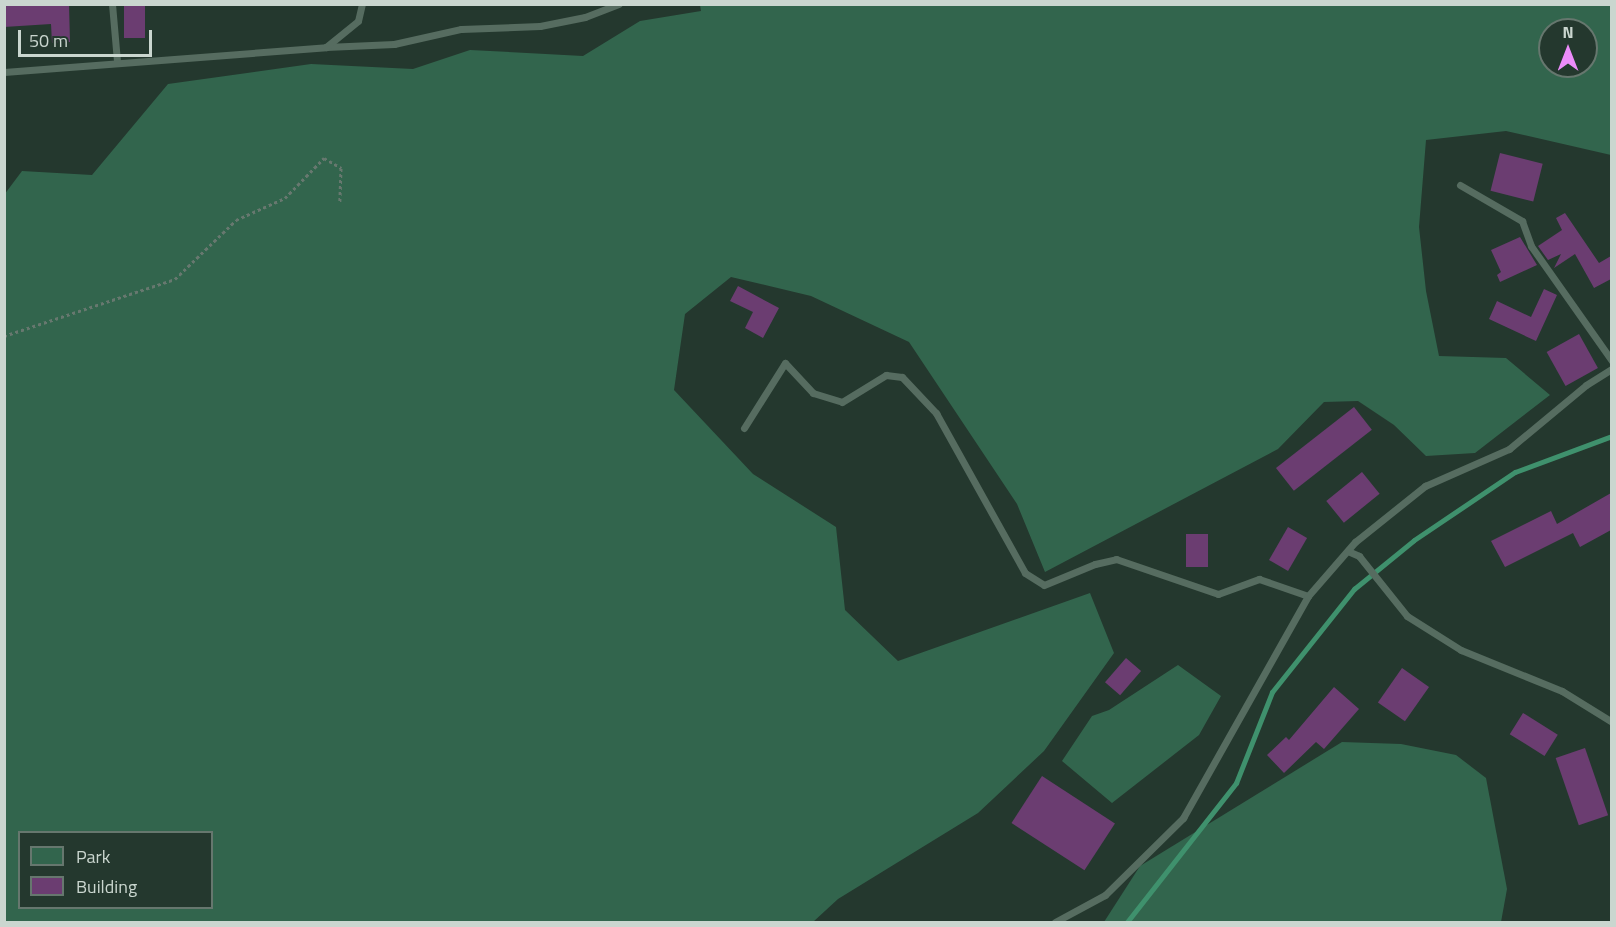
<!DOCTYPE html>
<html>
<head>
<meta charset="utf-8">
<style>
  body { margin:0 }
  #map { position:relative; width:1616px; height:927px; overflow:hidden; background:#24382e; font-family:"Titillium Web",sans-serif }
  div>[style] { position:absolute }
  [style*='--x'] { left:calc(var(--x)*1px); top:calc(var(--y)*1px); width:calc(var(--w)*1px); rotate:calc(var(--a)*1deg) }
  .green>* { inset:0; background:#32654d }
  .stream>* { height:5px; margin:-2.5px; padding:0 2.5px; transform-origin:2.5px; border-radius:2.5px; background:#3f916d }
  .building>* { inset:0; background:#6b3d71; transform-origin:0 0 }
  .path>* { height:3px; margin-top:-1.5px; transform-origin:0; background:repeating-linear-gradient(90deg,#67786f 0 3px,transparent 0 6px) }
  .service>* { height:7px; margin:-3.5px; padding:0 3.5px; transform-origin:3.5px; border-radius:3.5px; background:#566c60 }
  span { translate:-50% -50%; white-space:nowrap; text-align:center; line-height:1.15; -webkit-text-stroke:4.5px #24382e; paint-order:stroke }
  .frame { position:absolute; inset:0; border:6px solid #cad6cf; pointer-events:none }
  .legend { position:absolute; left:18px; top:831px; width:195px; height:78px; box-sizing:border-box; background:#24382e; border:2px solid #66776e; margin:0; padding:8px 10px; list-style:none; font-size:18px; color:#cad6cf }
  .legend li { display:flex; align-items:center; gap:12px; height:30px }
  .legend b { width:30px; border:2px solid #66776e }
  .north { position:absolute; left:1538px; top:18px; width:60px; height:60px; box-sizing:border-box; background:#24382e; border:2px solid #66776e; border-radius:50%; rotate:0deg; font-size:16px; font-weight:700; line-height:24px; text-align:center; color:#cad6cf }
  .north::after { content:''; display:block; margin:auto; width:21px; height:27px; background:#ec8cfa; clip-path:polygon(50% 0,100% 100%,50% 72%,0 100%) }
  .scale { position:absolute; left:18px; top:30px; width:134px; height:27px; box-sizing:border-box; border:3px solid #cad6cf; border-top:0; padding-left:8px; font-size:18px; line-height:21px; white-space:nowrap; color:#cad6cf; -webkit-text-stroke:4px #24382e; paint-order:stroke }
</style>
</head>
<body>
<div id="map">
  <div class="green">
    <i style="clip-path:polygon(evenodd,700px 5px,1611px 5px,1611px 155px,1506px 131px,1426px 140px,1419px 227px,1426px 291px,1439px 356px,1506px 358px,1550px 395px,1475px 453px,1426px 456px,1394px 425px,1358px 401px,1324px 402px,1278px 449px,1045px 572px,1017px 504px,909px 342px,811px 296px,731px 277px,685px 314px,674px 390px,753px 474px,836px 527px,845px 610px,898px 661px,1090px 593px,1114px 653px,1044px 751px,978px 813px,838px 899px,813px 922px,5px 922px,4px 195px,22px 171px,92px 175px,168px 84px,311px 64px,413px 69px,470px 50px,583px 56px,640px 21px,701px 11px,700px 5px,1550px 30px,1586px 30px,1586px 66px,1550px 66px,1550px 30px,700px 5px,20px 832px,212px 832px,212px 908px,20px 908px,20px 832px)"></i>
    <i style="clip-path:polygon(1178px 665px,1221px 696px,1199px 735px,1112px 803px,1062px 761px,1092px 716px,1109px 710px)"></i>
    <i style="clip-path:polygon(1342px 742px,1401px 744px,1456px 755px,1486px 778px,1507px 889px,1501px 922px,1104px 922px,1140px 866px)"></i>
  </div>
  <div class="stream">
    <i style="--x:1127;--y:922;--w:177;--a:-51.9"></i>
    <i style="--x:1236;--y:783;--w:98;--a:-68.4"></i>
    <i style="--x:1272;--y:692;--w:132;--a:-51.5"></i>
    <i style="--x:1354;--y:589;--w:77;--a:-39.2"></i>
    <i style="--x:1414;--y:540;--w:122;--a:-34"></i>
    <i style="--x:1515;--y:472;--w:103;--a:-20.4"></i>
  </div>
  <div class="building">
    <i style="clip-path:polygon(4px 4px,69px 4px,70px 42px,52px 43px,51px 24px,4px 27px)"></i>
    <i style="left:124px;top:4px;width:21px;height:34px"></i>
    <i style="left:1500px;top:153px;width:44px;height:39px;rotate:14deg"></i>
    <i style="clip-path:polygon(1565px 213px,1599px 263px,1611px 256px,1611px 279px,1594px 288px,1575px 254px,1554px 268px,1561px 254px,1548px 260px,1538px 246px,1562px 230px,1556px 218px)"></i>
    <i style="clip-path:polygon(1520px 237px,1537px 265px,1500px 282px,1497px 275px,1501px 272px,1491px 250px)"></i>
    <i style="clip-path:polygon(738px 286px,779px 308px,763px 338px,745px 328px,753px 312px,730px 301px)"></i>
    <i style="clip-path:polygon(1544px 289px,1557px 295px,1536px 341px,1489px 319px,1497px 301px,1531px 317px)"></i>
    <i style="left:1579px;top:334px;width:39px;height:37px;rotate:61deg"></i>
    <i style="left:1354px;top:407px;width:29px;height:99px;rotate:52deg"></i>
    <i style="left:1362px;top:472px;width:28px;height:46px;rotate:51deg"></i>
    <i style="clip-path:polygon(1611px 493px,1611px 530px,1580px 547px,1573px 533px,1505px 567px,1491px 541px,1551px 511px,1557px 524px)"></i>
    <i style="left:1288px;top:527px;width:22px;height:38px;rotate:30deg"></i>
    <i style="left:1186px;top:534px;width:22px;height:33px"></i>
    <i style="left:1126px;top:658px;width:20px;height:32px;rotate:41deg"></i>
    <i style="left:1402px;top:668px;width:33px;height:42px;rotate:35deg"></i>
    <i style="clip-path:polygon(1334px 687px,1359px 709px,1324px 749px,1316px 742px,1284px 773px,1267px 755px,1286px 737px,1289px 740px)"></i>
    <i style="left:1523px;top:713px;width:41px;height:25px;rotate:32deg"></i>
    <i style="left:1585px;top:748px;width:71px;height:31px;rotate:71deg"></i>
    <i style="left:1042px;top:776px;width:87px;height:56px;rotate:33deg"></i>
  </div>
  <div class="path">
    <i style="--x:4;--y:336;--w:180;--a:-18.4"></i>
    <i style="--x:175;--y:279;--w:85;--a:-44"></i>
    <i style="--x:236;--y:220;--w:54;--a:-24.2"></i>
    <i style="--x:285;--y:198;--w:56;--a:-45.7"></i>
    <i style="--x:324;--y:158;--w:20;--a:30"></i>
    <i style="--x:341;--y:168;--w:35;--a:92"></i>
  </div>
  <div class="service">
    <i style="--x:112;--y:4;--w:57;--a:85"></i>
    <i style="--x:326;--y:47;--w:68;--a:-2.5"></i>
    <i style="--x:394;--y:44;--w:69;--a:-12.6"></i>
    <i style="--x:461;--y:29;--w:79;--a:-2.2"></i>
    <i style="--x:540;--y:26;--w:46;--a:-11.3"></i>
    <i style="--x:585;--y:17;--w:36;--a:-21"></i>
    <i style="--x:4;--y:72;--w:323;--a:-4.4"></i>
    <i style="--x:326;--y:47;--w:41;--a:-39.1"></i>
    <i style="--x:358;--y:21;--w:17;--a:-77"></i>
    <i style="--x:1460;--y:185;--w:72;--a:30.1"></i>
    <i style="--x:1522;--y:221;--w:27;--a:70"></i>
    <i style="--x:1531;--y:246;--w:141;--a:54.8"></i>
    <i style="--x:744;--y:428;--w:77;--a:-57.8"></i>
    <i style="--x:785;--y:363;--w:41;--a:47"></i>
    <i style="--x:813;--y:393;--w:30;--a:17"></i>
    <i style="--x:842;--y:402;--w:52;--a:-31.5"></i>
    <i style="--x:886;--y:375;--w:16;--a:7"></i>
    <i style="--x:902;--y:377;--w:50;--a:46.6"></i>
    <i style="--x:936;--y:413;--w:183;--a:60.9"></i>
    <i style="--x:1025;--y:573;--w:22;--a:32"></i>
    <i style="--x:1044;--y:585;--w:55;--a:-22.4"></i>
    <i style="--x:1095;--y:564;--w:22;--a:-13"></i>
    <i style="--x:1116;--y:559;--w:108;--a:18.9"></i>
    <i style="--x:1218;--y:594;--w:44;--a:-20.1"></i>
    <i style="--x:1259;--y:579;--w:52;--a:19.1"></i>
    <i style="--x:1350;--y:552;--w:10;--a:24"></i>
    <i style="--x:1359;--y:556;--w:77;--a:51.3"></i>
    <i style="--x:1407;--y:616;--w:64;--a:32.2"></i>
    <i style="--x:1461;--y:650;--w:109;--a:22.1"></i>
    <i style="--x:1562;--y:691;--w:59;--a:31.8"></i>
    <i style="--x:1055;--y:922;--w:57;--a:-28.4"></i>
    <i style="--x:1105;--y:895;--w:110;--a:-44.6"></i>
    <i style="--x:1183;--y:818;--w:255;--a:-60.6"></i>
    <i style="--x:1308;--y:596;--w:72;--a:-49"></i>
    <i style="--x:1355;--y:542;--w:90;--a:-38.7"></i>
    <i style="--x:1425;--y:486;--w:92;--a:-23.8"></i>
    <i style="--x:1509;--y:449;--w:100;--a:-39.7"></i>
    <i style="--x:1586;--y:385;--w:31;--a:-32"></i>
  </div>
  <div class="frame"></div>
  <ul class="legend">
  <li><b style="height:16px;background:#32654d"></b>Park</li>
  <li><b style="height:16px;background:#6b3d71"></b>Building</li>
  </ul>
  <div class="north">N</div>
  <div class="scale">50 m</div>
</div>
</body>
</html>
